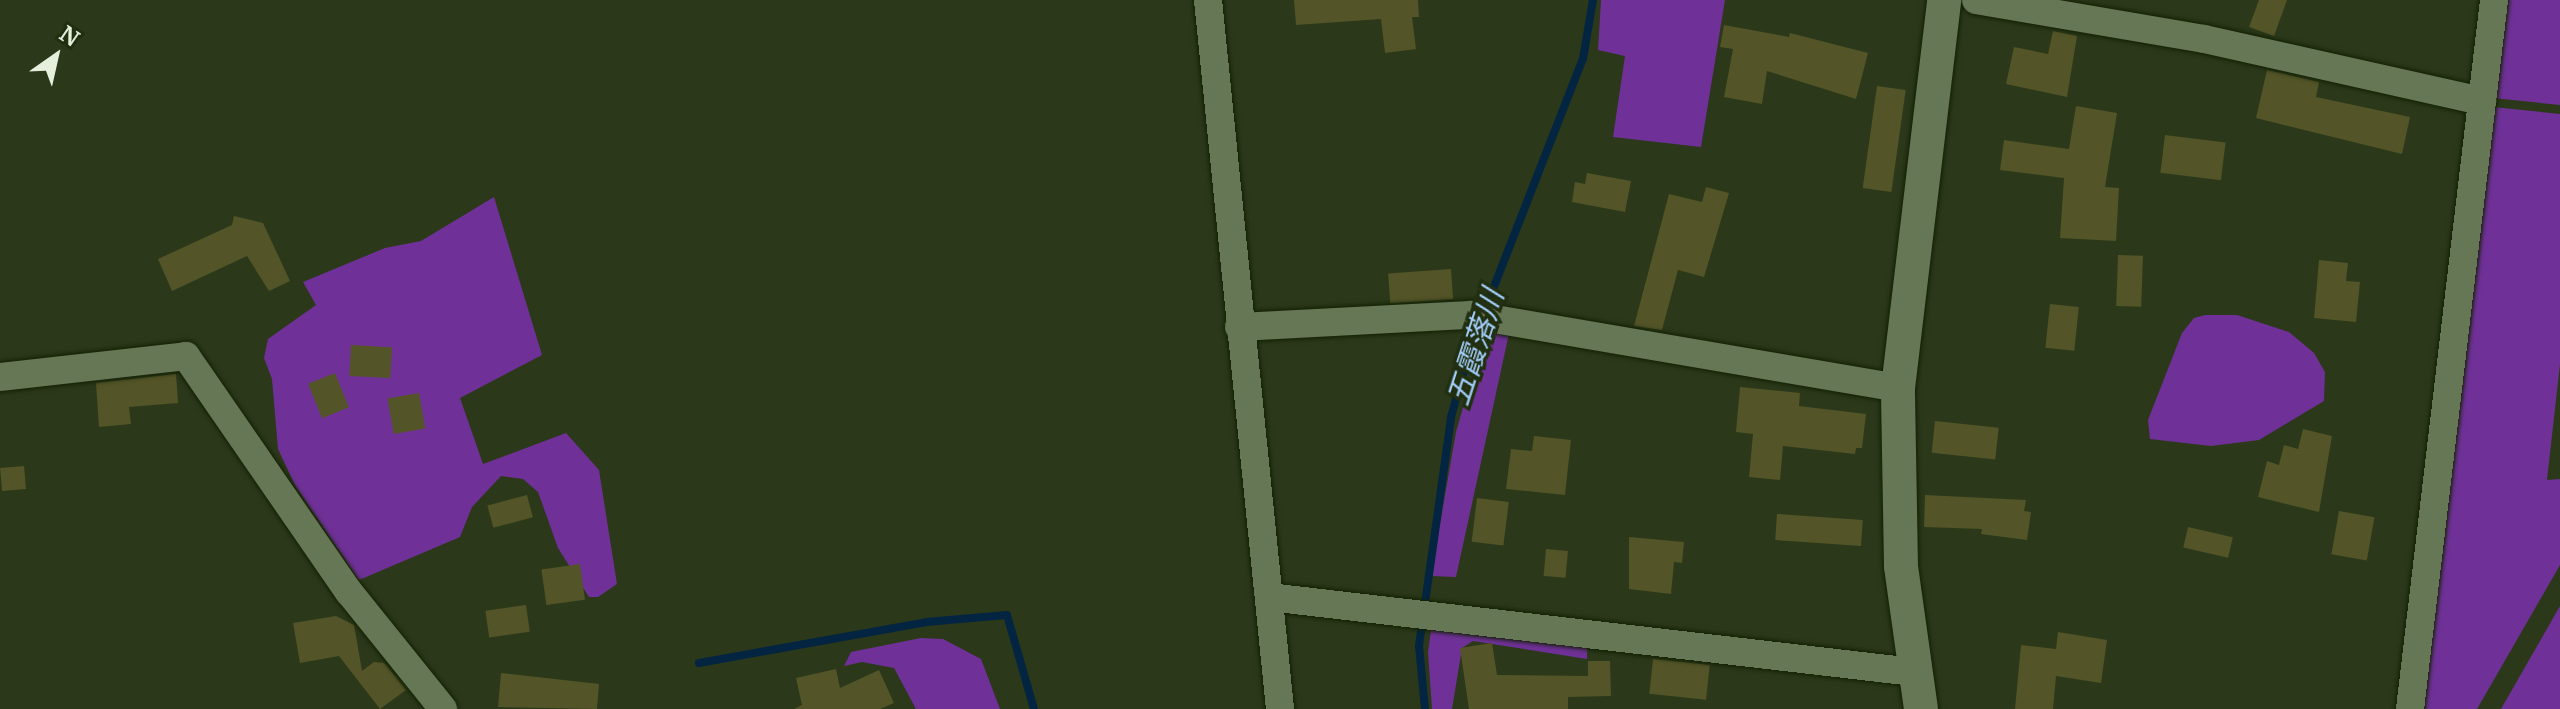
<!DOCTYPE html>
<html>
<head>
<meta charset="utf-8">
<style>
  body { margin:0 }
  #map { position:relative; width:2560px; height:709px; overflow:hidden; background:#2b391a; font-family:Merriweather,"Noto Sans JP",serif }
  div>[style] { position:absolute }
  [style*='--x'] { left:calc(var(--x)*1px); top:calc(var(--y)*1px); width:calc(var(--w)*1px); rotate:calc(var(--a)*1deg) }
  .green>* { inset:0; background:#6f3197 }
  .stream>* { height:8px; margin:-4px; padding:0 4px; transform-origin:4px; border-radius:4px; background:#042541 }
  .building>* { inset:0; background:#535427; transform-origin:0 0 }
  .roads { filter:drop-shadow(0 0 2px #132003) drop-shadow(0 0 2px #132003) }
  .minor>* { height:28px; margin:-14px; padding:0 14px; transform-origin:14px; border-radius:14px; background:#675 }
  .tertiary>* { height:34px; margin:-17px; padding:0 17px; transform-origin:17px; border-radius:17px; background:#675 }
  span { translate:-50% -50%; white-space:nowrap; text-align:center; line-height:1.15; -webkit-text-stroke:7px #212f10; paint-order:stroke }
  .water-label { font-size:30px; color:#a3cefa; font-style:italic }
  .north { position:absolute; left:16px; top:16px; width:80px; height:80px; -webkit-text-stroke:6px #212f10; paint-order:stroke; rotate:34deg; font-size:22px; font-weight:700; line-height:32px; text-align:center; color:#e5efdc }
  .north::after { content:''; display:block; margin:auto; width:28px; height:36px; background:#e5efdc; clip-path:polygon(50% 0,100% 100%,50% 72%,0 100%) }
</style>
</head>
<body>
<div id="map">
  <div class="green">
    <i style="clip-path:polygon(1601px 0,1725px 0,1701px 147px,1613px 137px,1625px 56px,1598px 50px)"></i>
    <i style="clip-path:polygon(2505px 0,2560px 0,2560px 105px,2493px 98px)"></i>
    <i style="clip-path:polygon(2493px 107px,2560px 114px,2560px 364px,2547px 480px,2560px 479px,2560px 565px,2477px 709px,2423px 709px)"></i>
    <i style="clip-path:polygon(494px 197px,542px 355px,460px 398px,483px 464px,566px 433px,599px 470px,617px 584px,598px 597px,589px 597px,558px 548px,538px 492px,523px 479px,501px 476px,472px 507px,460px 537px,359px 580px,295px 485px,278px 449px,272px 379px,264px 358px,268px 339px,316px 305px,303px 282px,385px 248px,421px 241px)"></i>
    <i style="clip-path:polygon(2205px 315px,2237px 315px,2289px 332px,2314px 353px,2325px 372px,2324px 401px,2259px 440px,2211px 446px,2150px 439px,2148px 420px,2182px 333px,2194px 318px)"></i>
    <i style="clip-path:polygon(1487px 324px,1510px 329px,1456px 577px,1431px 576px,1456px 432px)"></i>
    <i style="clip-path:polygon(2560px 606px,2560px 709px,2501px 709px)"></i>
    <i style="clip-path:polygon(1432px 623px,1587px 642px,1587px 659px,1473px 641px,1462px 648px,1452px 709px,1432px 709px,1428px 652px)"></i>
    <i style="clip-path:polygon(921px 638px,943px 639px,981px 659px,1000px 709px,916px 709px,894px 668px,862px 662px,844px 666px,851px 652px)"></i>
  </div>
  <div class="stream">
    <i style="--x:699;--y:663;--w:231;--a:-10.2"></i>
    <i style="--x:926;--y:622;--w:81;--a:-4.9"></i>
    <i style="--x:1007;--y:615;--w:98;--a:74"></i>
    <i style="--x:1425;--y:709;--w:63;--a:-95.4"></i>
    <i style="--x:1419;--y:646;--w:231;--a:-82"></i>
    <i style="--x:1451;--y:417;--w:77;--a:-74.2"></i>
    <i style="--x:1472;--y:343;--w:305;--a:-68.7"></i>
    <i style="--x:1583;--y:59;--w:60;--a:-80.4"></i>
  </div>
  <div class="building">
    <i style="clip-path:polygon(1294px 0,1418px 0,1419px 17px,1412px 17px,1416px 49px,1385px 53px,1381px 19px,1296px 25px)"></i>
    <i style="clip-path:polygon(2259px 0,2287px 0,2274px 36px,2249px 27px)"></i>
    <i style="clip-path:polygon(1724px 25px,1789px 37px,1790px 33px,1868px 53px,1856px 99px,1767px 71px,1762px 104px,1724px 97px,1733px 49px,1720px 47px)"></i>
    <i style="clip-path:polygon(2053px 31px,2077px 36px,2067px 97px,2006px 84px,2014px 47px,2048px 54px)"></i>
    <i style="clip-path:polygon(2267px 70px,2319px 82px,2316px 97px,2410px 117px,2402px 154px,2256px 118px)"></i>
    <i style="left:1877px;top:86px;width:29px;height:103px;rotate:8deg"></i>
    <i style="clip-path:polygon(2076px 106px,2117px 113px,2105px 187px,2119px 188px,2116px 241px,2060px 238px,2064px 178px,2000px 170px,2004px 140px,2069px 149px)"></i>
    <i style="left:2165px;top:135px;width:61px;height:38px;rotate:7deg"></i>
    <i style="clip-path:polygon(1587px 173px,1631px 181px,1625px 212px,1572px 202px,1575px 182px,1585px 184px)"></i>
    <i style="clip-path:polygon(1706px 187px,1729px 193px,1704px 277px,1678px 270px,1662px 330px,1634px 326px,1669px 194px,1702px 202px)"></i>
    <i style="clip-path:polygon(234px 216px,263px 223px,290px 281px,269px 291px,247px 256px,172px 291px,158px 259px,232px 225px)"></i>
    <i style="left:2118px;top:255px;width:25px;height:51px;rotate:2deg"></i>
    <i style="clip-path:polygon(2319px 260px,2348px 263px,2346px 281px,2360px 282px,2356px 322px,2314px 318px)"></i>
    <i style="left:1451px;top:269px;width:30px;height:63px;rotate:86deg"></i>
    <i style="left:2050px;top:304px;width:29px;height:44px;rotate:6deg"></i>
    <i style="left:351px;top:345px;width:41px;height:31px;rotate:3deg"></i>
    <i style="left:335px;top:373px;width:37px;height:29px;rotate:68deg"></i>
    <i style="clip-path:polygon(176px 374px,178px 403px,129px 407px,131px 424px,99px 427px,96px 383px)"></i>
    <i style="clip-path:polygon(1740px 387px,1800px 393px,1799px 406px,1866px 414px,1862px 448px,1856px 448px,1855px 454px,1783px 446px,1780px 480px,1749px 477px,1753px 434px,1736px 432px)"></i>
    <i style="left:419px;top:393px;width:36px;height:32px;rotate:80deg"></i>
    <i style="left:1935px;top:421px;width:64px;height:32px;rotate:6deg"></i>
    <i style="clip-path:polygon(2303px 429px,2332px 436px,2319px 512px,2258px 497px,2267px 461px,2279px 465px,2284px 445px,2298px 449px)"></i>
    <i style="clip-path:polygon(1534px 436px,1571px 440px,1565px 495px,1506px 489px,1511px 449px,1532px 451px)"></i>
    <i style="left:24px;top:466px;width:23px;height:24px;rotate:85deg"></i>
    <i style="left:527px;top:495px;width:23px;height:41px;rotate:75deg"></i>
    <i style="clip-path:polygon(1925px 495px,2026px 500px,2024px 511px,2031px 512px,2027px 540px,1981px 534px,1982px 529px,1924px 527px)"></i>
    <i style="left:1477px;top:498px;width:32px;height:44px;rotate:7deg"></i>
    <i style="left:2339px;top:511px;width:36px;height:44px;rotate:10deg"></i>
    <i style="left:1777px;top:514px;width:86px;height:26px;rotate:4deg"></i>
    <i style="left:2188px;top:527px;width:46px;height:21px;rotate:13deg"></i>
    <i style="clip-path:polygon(1629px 537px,1684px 542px,1682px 563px,1674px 562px,1671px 594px,1629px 589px)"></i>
    <i style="left:1546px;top:549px;width:22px;height:27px;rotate:5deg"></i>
    <i style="left:580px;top:564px;width:36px;height:39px;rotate:82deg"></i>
    <i style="left:526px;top:605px;width:27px;height:41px;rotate:82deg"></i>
    <i style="clip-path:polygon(336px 616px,354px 625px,362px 671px,374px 662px,384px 663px,406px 690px,380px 709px,339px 656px,300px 663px,293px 623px)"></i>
    <i style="clip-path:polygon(2058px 632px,2107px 640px,2101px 683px,2056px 676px,2053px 709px,2015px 709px,2021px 645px,2056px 649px)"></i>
    <i style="clip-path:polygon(1492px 643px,1497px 675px,1588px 676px,1588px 661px,1610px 661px,1611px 696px,1568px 697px,1568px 709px,1469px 709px,1460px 648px)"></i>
    <i style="left:1653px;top:659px;width:57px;height:35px;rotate:6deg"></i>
    <i style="clip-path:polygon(836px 669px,840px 688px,879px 670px,894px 703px,880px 709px,794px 709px,802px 705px,796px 678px)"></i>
    <i style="clip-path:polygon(501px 673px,599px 684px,597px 709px,498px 707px)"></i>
  </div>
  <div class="roads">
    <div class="minor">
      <i style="--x:1208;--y:0;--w:713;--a:84.2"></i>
      <i style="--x:1976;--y:0;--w:231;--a:9.7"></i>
      <i style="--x:2204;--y:39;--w:285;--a:12.6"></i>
      <i style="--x:1239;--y:327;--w:232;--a:-3"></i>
      <i style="--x:1471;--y:315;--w:433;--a:9.7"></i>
      <i style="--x:0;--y:377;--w:187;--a:-6.4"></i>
      <i style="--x:186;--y:356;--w:287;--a:55.4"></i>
      <i style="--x:349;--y:592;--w:150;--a:51.2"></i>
      <i style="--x:1269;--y:597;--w:648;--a:6.64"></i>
      <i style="--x:2410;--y:709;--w:714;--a:-83.24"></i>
    </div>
    <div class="tertiary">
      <i style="--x:1921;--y:709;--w:144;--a:-98"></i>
      <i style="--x:1901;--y:566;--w:178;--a:-91"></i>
      <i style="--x:1898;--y:388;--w:391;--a:-83.2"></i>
    </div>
  </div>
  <div class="water-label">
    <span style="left:1475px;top:347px;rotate:-72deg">五霞落川</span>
  </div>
  <div class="north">N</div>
</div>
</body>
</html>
